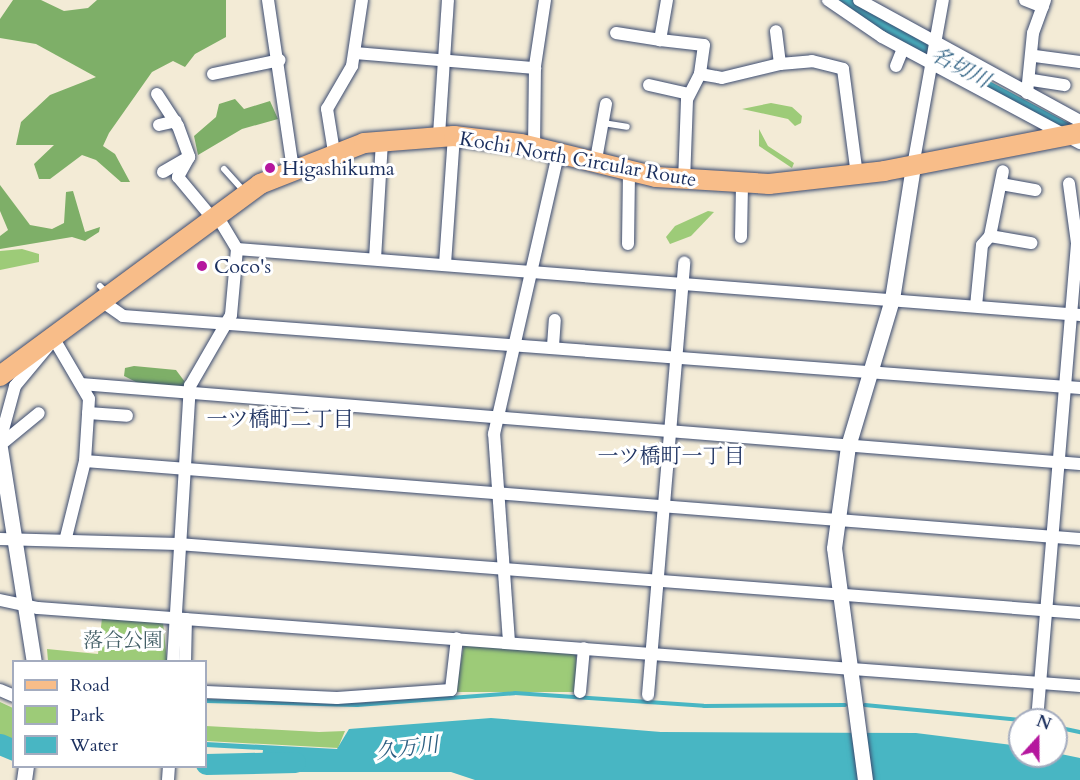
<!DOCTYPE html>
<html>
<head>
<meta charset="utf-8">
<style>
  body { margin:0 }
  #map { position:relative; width:1080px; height:780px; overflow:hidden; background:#f3ebd6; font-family:Cardo,"Noto Serif JP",serif }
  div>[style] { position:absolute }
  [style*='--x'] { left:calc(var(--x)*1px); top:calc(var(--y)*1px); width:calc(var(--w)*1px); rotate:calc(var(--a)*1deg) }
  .green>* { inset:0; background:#9dcb78 }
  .forest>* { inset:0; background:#7eaf68 }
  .water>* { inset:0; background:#48b6c3; transform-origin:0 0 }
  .stream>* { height:4px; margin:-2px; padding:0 2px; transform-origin:2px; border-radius:2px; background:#48b6c3 }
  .river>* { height:21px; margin:-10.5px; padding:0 10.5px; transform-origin:10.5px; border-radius:10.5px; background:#48b6c3 }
  .roads { filter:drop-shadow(0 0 2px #3b4b70) drop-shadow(0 0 2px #3b4b70) }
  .service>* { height:6px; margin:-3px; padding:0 3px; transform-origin:3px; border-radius:3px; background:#fff }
  .minor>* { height:12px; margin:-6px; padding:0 6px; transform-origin:6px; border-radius:6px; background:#fff }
  .tertiary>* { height:15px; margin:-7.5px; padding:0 7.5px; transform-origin:7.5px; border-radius:7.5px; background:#fff }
  .primary>* { height:20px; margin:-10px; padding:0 10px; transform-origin:10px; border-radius:10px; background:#f8bd89 }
  .dots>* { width:16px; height:16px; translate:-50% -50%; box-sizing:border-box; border:3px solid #fff; border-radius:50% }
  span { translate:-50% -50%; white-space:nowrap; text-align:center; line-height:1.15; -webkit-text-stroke:6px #fff; paint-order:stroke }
  .street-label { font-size:20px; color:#1b2f5e }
  .poi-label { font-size:20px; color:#1b2f5e }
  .left { translate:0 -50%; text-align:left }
  .park-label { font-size:20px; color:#425e66 }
  .water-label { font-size:21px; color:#2b5e81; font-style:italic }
  .neighbourhood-label { font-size:21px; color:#1b2f5e }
  .legend { position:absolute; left:12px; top:660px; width:195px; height:108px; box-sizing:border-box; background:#fff; border:2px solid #a4acbf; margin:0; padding:8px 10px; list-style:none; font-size:18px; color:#1b2f5e }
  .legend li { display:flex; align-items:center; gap:12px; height:30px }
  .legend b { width:30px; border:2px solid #a4acbf }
  .north { position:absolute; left:1008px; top:708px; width:60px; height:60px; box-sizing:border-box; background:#fff; border:2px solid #a4acbf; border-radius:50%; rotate:21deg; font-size:16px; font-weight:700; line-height:24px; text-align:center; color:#1b2f5e }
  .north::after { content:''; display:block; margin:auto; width:21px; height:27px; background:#b5179e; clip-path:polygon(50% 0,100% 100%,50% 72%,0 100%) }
</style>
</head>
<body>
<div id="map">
  <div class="green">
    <i style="clip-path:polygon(771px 103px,792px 107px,802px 116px,801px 123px,795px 126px,788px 119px,742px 109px)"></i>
    <i style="clip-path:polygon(759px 129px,768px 146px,794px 163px,792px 168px,759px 146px)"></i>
    <i style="clip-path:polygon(708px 211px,714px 212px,691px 236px,670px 244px,666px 237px,675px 226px)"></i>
    <i style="clip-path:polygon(22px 249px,39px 254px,39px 262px,0 270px,0 251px)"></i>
    <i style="clip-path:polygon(102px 618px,163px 622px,167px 661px,48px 661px,47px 649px,98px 654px)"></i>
    <i style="clip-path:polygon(464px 644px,576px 653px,577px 692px,456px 692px)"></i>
    <i style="clip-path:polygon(0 702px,13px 708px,13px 745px,0 740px)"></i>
    <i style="clip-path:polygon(206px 726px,319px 732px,345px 731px,338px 748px,206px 741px)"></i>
  </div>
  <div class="forest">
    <i style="clip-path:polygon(13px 0,41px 0,64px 11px,88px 8px,97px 0,226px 0,226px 37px,195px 54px,185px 67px,173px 61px,152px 72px,109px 133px,103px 146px,115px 154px,130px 182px,121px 182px,96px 160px,82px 155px,50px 179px,39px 179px,34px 164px,54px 145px,16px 145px,21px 122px,50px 95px,96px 77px,36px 44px,0 38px,0 19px)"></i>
    <i style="clip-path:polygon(235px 99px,244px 109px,270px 101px,278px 119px,242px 129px,198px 155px,194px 136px,216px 117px,219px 104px)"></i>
    <i style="clip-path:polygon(0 185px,30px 225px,52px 229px,64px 223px,66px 192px,73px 191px,85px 232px,100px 227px,99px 232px,85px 241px,72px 237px,0 249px,0 236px,8px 230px,0 211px)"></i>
    <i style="clip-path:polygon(134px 366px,176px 370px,185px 382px,183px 387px,140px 384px,124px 376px,125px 368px)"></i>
  </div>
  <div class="water">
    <i style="left:944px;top:57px;width:154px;height:7px;rotate:28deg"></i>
    <i style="clip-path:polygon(491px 718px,661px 732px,916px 733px,1020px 746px,1020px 756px,1056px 753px,1080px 758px,1080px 780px,475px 780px,451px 772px,278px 772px,285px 767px,262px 758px,263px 750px,206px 747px,206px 742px,337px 749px,349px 729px)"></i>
  </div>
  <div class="stream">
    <i style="--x:206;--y:701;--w:151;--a:1.5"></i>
    <i style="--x:357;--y:705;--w:158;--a:-4.3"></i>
    <i style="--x:515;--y:693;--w:189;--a:3.9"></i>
    <i style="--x:704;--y:706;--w:141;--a:-0.4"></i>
    <i style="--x:865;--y:705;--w:156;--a:5.5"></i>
    <i style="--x:1056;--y:727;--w:25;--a:12"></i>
  </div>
  <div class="river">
    <i style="--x:842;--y:0;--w:146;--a:30.1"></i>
    <i style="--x:0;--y:744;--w:15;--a:23"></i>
    <i style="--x:206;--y:764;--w:89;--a:-1.3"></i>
  </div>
  <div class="roads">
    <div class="service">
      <i style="--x:603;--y:123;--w:24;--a:9"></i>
      <i style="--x:224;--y:169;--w:30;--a:48"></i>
      <i style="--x:100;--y:286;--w:11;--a:45"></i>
    </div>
    <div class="minor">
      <i style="--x:268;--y:0;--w:171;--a:81.6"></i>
      <i style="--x:667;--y:0;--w:41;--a:99.9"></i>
      <i style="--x:660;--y:40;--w:44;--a:6.5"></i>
      <i style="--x:704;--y:45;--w:29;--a:98"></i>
      <i style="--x:700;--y:74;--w:29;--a:117"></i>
      <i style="--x:687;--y:100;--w:80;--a:92.1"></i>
      <i style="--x:828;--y:0;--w:65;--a:34.4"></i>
      <i style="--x:882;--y:37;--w:225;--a:28.2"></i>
      <i style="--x:859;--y:0;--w:252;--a:28.7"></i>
      <i style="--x:1025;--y:0;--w:19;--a:21"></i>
      <i style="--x:616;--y:33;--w:45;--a:9"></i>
      <i style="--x:355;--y:53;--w:181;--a:4.8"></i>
      <i style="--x:1035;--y:56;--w:45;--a:7.6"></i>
      <i style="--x:780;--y:64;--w:32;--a:-5"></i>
      <i style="--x:812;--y:61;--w:32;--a:14"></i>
      <i style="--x:843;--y:69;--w:107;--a:82.5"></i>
      <i style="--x:896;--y:66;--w:18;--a:-68"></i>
      <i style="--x:213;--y:74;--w:68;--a:-11.8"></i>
      <i style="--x:700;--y:74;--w:22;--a:10"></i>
      <i style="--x:722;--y:78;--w:60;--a:-13.6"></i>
      <i style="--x:780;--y:64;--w:33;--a:-97"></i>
      <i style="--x:1032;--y:80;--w:33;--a:9"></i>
      <i style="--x:649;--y:85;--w:41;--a:12.7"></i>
      <i style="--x:1027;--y:93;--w:60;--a:-84.3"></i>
      <i style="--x:1033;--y:33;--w:35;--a:-70"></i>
      <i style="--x:157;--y:94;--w:38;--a:57"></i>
      <i style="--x:178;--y:126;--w:33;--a:70"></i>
      <i style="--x:189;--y:157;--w:23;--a:119"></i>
      <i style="--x:178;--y:177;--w:55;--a:50.2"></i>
      <i style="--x:159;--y:125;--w:17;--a:-13"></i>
      <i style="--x:439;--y:135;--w:135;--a:-86.2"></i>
      <i style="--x:534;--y:148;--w:82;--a:-89.3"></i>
      <i style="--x:535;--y:66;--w:67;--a:-81.4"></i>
      <i style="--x:334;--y:152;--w:44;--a:-99.2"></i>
      <i style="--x:327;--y:109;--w:50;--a:-59.8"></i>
      <i style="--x:352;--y:66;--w:67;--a:-81.4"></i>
      <i style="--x:595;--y:165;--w:62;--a:-79.8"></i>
      <i style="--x:913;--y:166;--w:169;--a:-79.8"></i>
      <i style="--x:163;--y:172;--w:30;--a:-30"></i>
      <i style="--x:1001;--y:184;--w:35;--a:10"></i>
      <i style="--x:990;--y:236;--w:66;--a:-78.7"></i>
      <i style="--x:741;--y:237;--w:53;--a:-88.9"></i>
      <i style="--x:628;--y:244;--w:72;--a:-89.2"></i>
      <i style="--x:237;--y:249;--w:846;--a:4.48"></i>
      <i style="--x:375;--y:259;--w:119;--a:-86.6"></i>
      <i style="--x:445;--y:264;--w:128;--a:-86"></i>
      <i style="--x:103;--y:302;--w:24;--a:35"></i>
      <i style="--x:123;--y:316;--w:960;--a:4.3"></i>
      <i style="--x:976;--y:306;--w:61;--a:-84.4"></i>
      <i style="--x:982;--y:245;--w:12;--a:-48"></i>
      <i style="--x:990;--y:236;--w:42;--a:9.7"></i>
      <i style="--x:553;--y:346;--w:26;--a:-86"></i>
      <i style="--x:81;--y:384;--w:1002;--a:4.58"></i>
      <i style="--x:88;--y:413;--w:39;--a:4"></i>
      <i style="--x:0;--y:441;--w:57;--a:-74.7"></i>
      <i style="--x:15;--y:386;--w:61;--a:-50.3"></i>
      <i style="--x:54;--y:339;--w:69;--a:59.7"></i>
      <i style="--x:89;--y:399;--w:62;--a:93.7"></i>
      <i style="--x:85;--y:461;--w:78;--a:104"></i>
      <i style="--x:0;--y:445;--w:50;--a:-39.4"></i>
      <i style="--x:85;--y:461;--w:998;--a:4.48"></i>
      <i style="--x:0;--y:539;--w:178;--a:1.6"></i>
      <i style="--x:178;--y:544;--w:905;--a:4.37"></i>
      <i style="--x:0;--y:600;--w:39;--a:12"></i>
      <i style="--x:38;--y:608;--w:1045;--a:4.28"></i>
      <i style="--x:509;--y:642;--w:209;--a:-94.1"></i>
      <i style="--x:494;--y:434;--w:286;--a:-77.1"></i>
      <i style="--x:173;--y:662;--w:277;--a:-86.5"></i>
      <i style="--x:190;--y:386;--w:82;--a:-60"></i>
      <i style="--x:231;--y:315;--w:66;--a:-84.8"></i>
      <i style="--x:237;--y:249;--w:39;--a:-121"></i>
      <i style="--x:185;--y:662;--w:43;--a:-88.7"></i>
      <i style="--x:0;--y:690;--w:15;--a:23"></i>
      <i style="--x:206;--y:692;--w:131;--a:2.6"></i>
      <i style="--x:337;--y:698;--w:114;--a:-4"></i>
      <i style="--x:451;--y:690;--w:52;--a:-83.4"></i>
      <i style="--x:580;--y:692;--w:44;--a:-84.8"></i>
      <i style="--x:648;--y:695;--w:434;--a:-85.2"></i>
      <i style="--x:1037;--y:720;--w:479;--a:-85.2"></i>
      <i style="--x:1077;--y:243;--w:60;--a:-97.7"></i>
      <i style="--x:168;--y:780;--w:14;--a:-86"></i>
    </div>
    <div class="tertiary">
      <i style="--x:0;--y:448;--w:217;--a:81"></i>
      <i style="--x:24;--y:780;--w:14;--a:-82"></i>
      <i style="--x:865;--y:780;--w:234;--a:-97.6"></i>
      <i style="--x:834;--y:548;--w:103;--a:-82.2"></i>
      <i style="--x:848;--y:446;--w:153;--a:-73.3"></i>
      <i style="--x:892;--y:299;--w:135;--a:-81"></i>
    </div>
    <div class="primary">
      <i style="--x:0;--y:376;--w:323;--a:-36.4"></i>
      <i style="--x:260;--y:184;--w:112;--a:-21.5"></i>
      <i style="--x:364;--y:143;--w:90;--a:-4.4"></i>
      <i style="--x:454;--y:136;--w:67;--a:6.8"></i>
      <i style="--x:521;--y:144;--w:139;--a:13.7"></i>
      <i style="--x:656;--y:177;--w:113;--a:3.5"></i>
      <i style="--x:769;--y:184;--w:116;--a:-6.4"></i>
      <i style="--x:884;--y:171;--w:200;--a:-11"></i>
    </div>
  </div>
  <div class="dots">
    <i style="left:270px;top:168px;background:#b5179e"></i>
    <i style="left:202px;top:266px;background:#b5179e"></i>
  </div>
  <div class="street-label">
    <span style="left:578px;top:159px;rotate:10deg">Kochi North Circular Route</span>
  </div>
  <div class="poi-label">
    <span class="left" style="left:282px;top:168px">Higashikuma</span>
    <span class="left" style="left:214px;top:266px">Coco's</span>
  </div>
  <div class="park-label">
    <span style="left:123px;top:640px">落合公園</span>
  </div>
  <div class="water-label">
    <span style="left:960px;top:68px;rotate:28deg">名切川</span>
    <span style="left:407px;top:749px;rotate:-7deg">久万川</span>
  </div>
  <div class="neighbourhood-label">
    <span style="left:280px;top:420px">一ツ橋町二丁目</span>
    <span style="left:671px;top:457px">一ツ橋町一丁目</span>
  </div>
  <ul class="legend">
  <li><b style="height:8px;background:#f8bd89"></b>Road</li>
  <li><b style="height:16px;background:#9dcb78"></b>Park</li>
  <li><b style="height:16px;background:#48b6c3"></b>Water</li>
  </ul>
  <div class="north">N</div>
</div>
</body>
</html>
